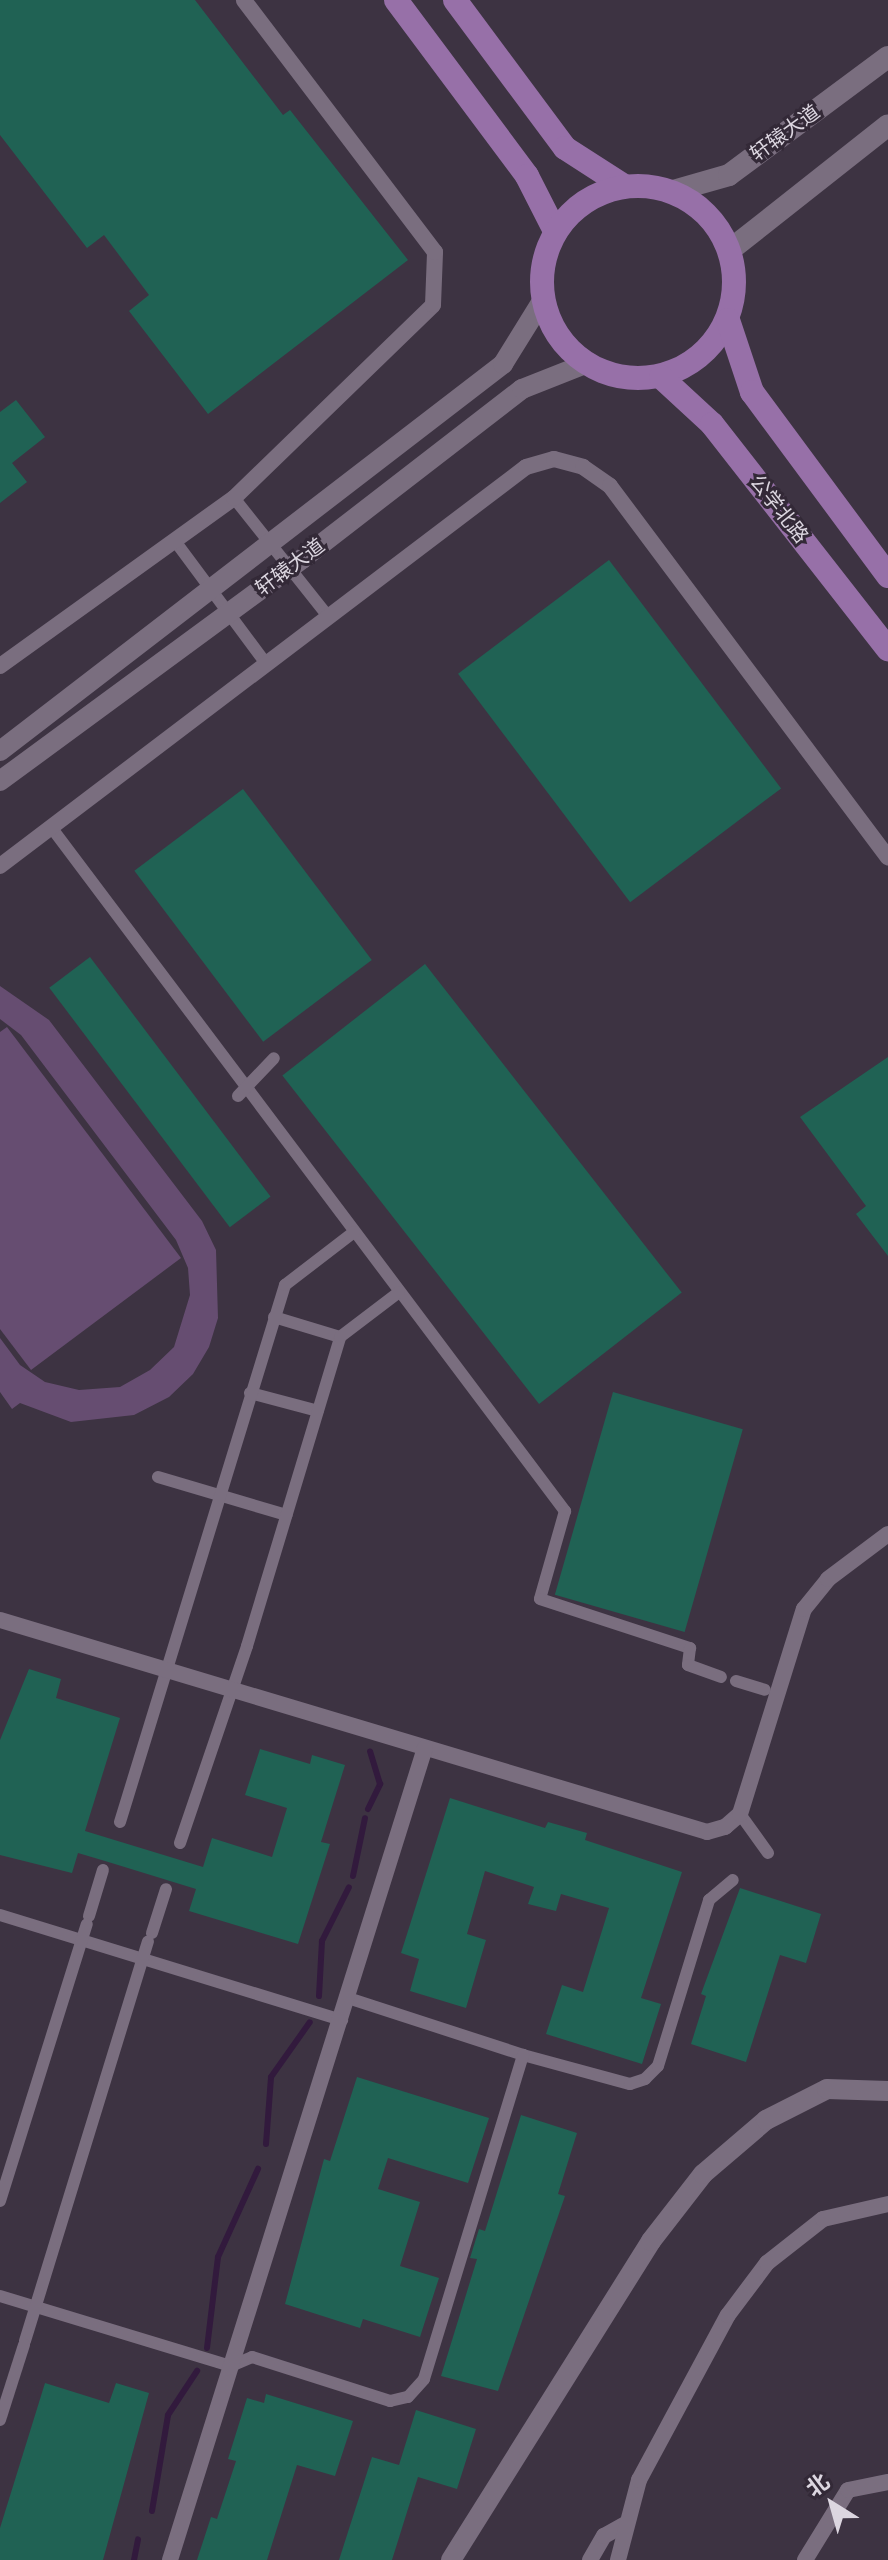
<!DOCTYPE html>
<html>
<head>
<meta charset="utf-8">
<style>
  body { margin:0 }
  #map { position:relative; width:888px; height:2560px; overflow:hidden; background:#3d3342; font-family:"PT Sans","Noto Sans SC",sans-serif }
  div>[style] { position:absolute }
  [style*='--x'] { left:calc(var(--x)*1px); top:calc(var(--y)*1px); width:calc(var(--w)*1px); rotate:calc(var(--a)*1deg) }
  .green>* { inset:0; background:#664d71 }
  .stream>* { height:6px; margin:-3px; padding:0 3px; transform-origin:3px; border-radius:3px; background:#321a3d }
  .building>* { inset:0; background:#206254; transform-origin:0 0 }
  .pedestrian>* { height:12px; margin:-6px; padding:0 6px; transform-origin:6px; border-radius:6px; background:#7a6e7f }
  .minor>* { height:16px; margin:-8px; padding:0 8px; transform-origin:8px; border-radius:8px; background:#7a6e7f }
  .tertiary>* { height:20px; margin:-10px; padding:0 10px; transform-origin:10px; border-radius:10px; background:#7a6e7f }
  .secondary>* { height:22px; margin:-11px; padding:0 11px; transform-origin:11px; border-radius:11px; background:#7a6e7f }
  .primary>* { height:24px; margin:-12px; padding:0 12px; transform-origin:12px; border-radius:12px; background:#9770a8 }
  .primary>.ring { margin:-12px; padding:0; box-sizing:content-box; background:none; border:24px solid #9770a8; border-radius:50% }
  span { translate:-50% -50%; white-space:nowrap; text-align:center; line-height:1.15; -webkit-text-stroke:6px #332937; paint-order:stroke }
  .street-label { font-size:20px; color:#dcd6e0 }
  .north { position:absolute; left:792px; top:2464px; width:80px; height:80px; -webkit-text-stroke:6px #332937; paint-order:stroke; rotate:323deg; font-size:22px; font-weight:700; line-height:32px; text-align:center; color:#dcd6e0 }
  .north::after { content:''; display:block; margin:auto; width:28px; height:36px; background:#dcd6e0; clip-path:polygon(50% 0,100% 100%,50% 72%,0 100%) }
</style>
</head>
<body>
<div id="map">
  <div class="green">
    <i style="clip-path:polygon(0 986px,49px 1020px,202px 1221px,216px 1250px,218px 1318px,209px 1347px,193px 1374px,169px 1397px,134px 1415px,71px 1422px,20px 1403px,12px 1409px,0 1392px,0 1338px,20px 1365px,45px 1382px,79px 1390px,120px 1387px,150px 1370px,174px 1347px,190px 1295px,188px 1268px,176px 1240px,21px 1035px,0 1019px)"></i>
    <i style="clip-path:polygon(7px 1027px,181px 1258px,31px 1370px,0 1329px,0 1032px)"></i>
  </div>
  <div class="stream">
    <i style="--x:368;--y:1809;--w:28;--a:-64"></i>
    <i style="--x:380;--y:1784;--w:34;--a:-107"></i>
    <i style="--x:353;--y:1876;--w:59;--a:-78.3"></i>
    <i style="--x:319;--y:1996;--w:55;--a:-86.9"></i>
    <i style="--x:322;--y:1941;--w:60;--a:-63.4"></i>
    <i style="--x:266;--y:2144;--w:67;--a:-85.7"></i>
    <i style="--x:271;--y:2077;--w:67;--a:-54.7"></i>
    <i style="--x:207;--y:2348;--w:92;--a:-83.1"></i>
    <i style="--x:218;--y:2257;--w:97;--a:-65.6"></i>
    <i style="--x:152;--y:2511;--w:97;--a:-80.5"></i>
    <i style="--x:168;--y:2415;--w:53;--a:-56.6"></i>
    <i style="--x:134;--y:2560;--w:21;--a:-79"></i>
  </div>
  <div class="building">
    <i style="clip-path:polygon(0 0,195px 0,283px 115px,290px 110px,408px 260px,208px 414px,129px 311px,149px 295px,104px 235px,87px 248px,0 135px)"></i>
    <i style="clip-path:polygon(16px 400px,45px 437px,12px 463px,27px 482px,0 503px,0 412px)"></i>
    <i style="left:609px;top:560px;width:286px;height:189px;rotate:53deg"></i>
    <i style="left:243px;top:789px;width:214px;height:136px;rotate:53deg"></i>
    <i style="left:90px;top:957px;width:300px;height:51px;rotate:53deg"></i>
    <i style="left:425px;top:964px;width:417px;height:181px;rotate:52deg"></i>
    <i style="clip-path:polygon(888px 1057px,888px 1256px,856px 1214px,866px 1206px,800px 1117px)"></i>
    <i style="left:613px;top:1392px;width:135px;height:211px;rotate:16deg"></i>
    <i style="clip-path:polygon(29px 1669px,61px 1679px,56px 1698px,120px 1718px,85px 1831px,203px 1867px,212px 1838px,272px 1857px,287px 1808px,245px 1795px,260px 1749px,310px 1764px,312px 1755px,345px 1765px,321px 1842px,330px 1844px,298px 1944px,189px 1911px,196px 1889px,105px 1861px,78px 1853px,72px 1873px,0 1855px,0 1740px)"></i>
    <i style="clip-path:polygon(450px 1798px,545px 1828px,548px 1822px,587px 1833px,585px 1840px,682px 1872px,641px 1998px,661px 2004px,642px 2064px,546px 2034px,562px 1985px,583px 1992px,609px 1908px,561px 1894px,556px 1911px,528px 1904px,534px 1887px,485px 1871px,467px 1934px,486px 1940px,466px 2008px,410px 1991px,419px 1959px,401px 1953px)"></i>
    <i style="clip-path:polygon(740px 1888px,821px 1914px,806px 1963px,780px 1955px,746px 2062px,691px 2044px,706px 1996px,701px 1994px)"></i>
    <i style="clip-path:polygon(357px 2077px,489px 2118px,468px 2183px,388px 2158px,378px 2189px,420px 2202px,400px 2266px,439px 2278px,420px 2337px,363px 2319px,360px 2328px,285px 2304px,324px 2159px,330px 2161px)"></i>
    <i style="clip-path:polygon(521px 2115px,577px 2133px,558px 2194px,565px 2196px,498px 2391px,441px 2376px,477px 2259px,470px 2258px,479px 2229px,485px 2231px)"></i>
    <i style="clip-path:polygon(45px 2383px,109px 2403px,116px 2383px,149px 2393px,103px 2560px,0 2560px,0 2528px)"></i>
    <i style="clip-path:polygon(266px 2394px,353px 2421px,335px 2476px,297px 2465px,267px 2560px,197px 2560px,211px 2517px,217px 2519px,236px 2461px,228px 2459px,247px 2398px,264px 2403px)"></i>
    <i style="clip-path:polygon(416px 2410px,476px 2429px,457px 2489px,418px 2477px,392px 2560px,339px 2560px,372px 2457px,399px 2465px)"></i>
  </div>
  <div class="pedestrian">
    <i style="--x:234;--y:498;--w:151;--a:51.5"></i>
    <i style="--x:175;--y:541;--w:149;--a:53.4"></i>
    <i style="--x:51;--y:827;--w:856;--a:53.08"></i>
    <i style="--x:565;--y:1511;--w:91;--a:105.9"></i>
    <i style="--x:540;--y:1599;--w:158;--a:18.1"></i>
    <i style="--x:690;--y:1648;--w:17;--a:97"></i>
    <i style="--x:688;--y:1665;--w:35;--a:20"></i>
    <i style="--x:238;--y:1096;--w:52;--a:-46.5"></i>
    <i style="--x:274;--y:1317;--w:69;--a:16.9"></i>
    <i style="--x:250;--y:1393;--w:70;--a:14.8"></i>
    <i style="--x:158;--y:1477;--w:134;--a:16.5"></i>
    <i style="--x:736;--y:1681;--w:30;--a:17"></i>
    <i style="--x:740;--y:1814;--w:48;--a:54.3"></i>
    <i style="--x:120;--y:1822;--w:562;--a:-72.92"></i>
    <i style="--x:285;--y:1285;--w:87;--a:-37.5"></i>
    <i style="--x:180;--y:1843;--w:208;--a:-71.2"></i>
    <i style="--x:247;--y:1646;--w:323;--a:-73.2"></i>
    <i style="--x:340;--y:1337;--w:74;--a:-37.3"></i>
    <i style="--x:0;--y:1915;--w:358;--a:17.1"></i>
    <i style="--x:89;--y:1916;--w:48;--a:-73.1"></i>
    <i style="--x:152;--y:1933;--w:46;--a:-72.3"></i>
    <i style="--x:348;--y:1998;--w:184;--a:18"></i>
    <i style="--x:523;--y:2055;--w:111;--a:15.2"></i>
    <i style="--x:630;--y:2084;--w:16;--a:-18"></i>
    <i style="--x:645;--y:2079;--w:18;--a:-45"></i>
    <i style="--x:658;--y:2066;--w:174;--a:-72.9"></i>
    <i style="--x:709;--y:1900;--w:31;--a:-40"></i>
    <i style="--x:0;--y:2201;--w:290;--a:-72.6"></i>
    <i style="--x:0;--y:2296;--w:241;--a:16.9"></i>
    <i style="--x:231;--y:2366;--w:23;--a:-23"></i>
    <i style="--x:252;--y:2357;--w:145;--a:17.7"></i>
    <i style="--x:390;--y:2401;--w:18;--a:-13"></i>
    <i style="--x:408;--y:2397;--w:24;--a:-48"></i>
    <i style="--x:424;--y:2379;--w:339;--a:-73"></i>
    <i style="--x:25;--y:2341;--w:418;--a:-72.9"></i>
    <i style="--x:0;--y:2420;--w:79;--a:-72.3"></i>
  </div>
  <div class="minor">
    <i style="--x:0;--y:666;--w:288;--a:-35.7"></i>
    <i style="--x:234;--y:498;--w:277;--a:-44.1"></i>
    <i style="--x:433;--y:305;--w:53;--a:-87.8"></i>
    <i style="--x:435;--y:252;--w:316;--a:-127.2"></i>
    <i style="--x:0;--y:866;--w:660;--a:-37.18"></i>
    <i style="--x:526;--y:467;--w:29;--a:-16"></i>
    <i style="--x:554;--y:459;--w:30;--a:15"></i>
    <i style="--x:583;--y:467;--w:33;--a:35"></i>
    <i style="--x:610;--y:486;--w:464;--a:53.2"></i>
    <i style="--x:0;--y:1620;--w:738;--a:16.69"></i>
    <i style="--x:707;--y:1832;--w:19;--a:-16"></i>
    <i style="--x:725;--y:1827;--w:20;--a:-41"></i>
    <i style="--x:740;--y:1814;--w:215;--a:-72.7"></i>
    <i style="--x:804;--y:1609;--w:38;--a:-51"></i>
    <i style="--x:828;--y:1579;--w:75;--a:-36.9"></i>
    <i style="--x:170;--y:2560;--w:851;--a:-72.57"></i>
    <i style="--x:590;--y:2560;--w:28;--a:-60"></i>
    <i style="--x:604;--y:2536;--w:23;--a:-29"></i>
    <i style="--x:618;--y:2560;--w:83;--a:-75.3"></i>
    <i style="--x:639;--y:2480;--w:187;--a:-61.7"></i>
    <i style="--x:728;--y:2315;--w:65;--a:-53.1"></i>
    <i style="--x:767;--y:2263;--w:71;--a:-38.2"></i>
    <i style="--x:823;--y:2219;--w:67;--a:-13"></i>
    <i style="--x:805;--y:2560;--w:82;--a:-58.4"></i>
    <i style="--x:848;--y:2490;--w:41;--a:-11.3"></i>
  </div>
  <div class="tertiary">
    <i style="--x:0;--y:751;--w:635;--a:-37.57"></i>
    <i style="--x:503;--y:364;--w:74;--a:-58.2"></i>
    <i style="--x:0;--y:781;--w:375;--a:-36.3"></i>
    <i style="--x:302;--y:559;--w:278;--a:-37.7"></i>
    <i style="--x:522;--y:389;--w:68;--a:-21.6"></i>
    <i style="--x:451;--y:2560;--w:377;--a:-57.9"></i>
    <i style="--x:651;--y:2241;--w:85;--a:-52.2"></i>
    <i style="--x:703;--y:2174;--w:83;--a:-40.6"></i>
    <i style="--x:766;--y:2120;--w:68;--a:-26.9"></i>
    <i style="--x:827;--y:2089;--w:61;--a:1.9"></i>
  </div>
  <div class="secondary">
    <i style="--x:673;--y:191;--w:58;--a:-15.9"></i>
    <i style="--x:729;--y:175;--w:198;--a:-36.6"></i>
    <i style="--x:730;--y:250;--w:201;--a:-38.3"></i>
  </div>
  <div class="primary">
    <i style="--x:396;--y:0;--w:219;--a:53.3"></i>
    <i style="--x:527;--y:176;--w:62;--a:63"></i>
    <i style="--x:455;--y:0;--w:184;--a:53.4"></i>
    <i style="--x:565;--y:148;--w:70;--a:32.8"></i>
    <i class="ring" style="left:542px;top:186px;width:168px;height:168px"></i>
    <i style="--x:728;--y:320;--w:76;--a:71.6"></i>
    <i style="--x:752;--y:392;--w:229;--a:53.5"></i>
    <i style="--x:661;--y:377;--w:69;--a:42.7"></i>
    <i style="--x:712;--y:424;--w:286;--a:52"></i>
  </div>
  <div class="street-label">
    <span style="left:785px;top:133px;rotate:-36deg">轩辕大道</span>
    <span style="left:779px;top:509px;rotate:52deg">公学北路</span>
    <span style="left:290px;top:567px;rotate:-37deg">轩辕大道</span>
  </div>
  <div class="north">北</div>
</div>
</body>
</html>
